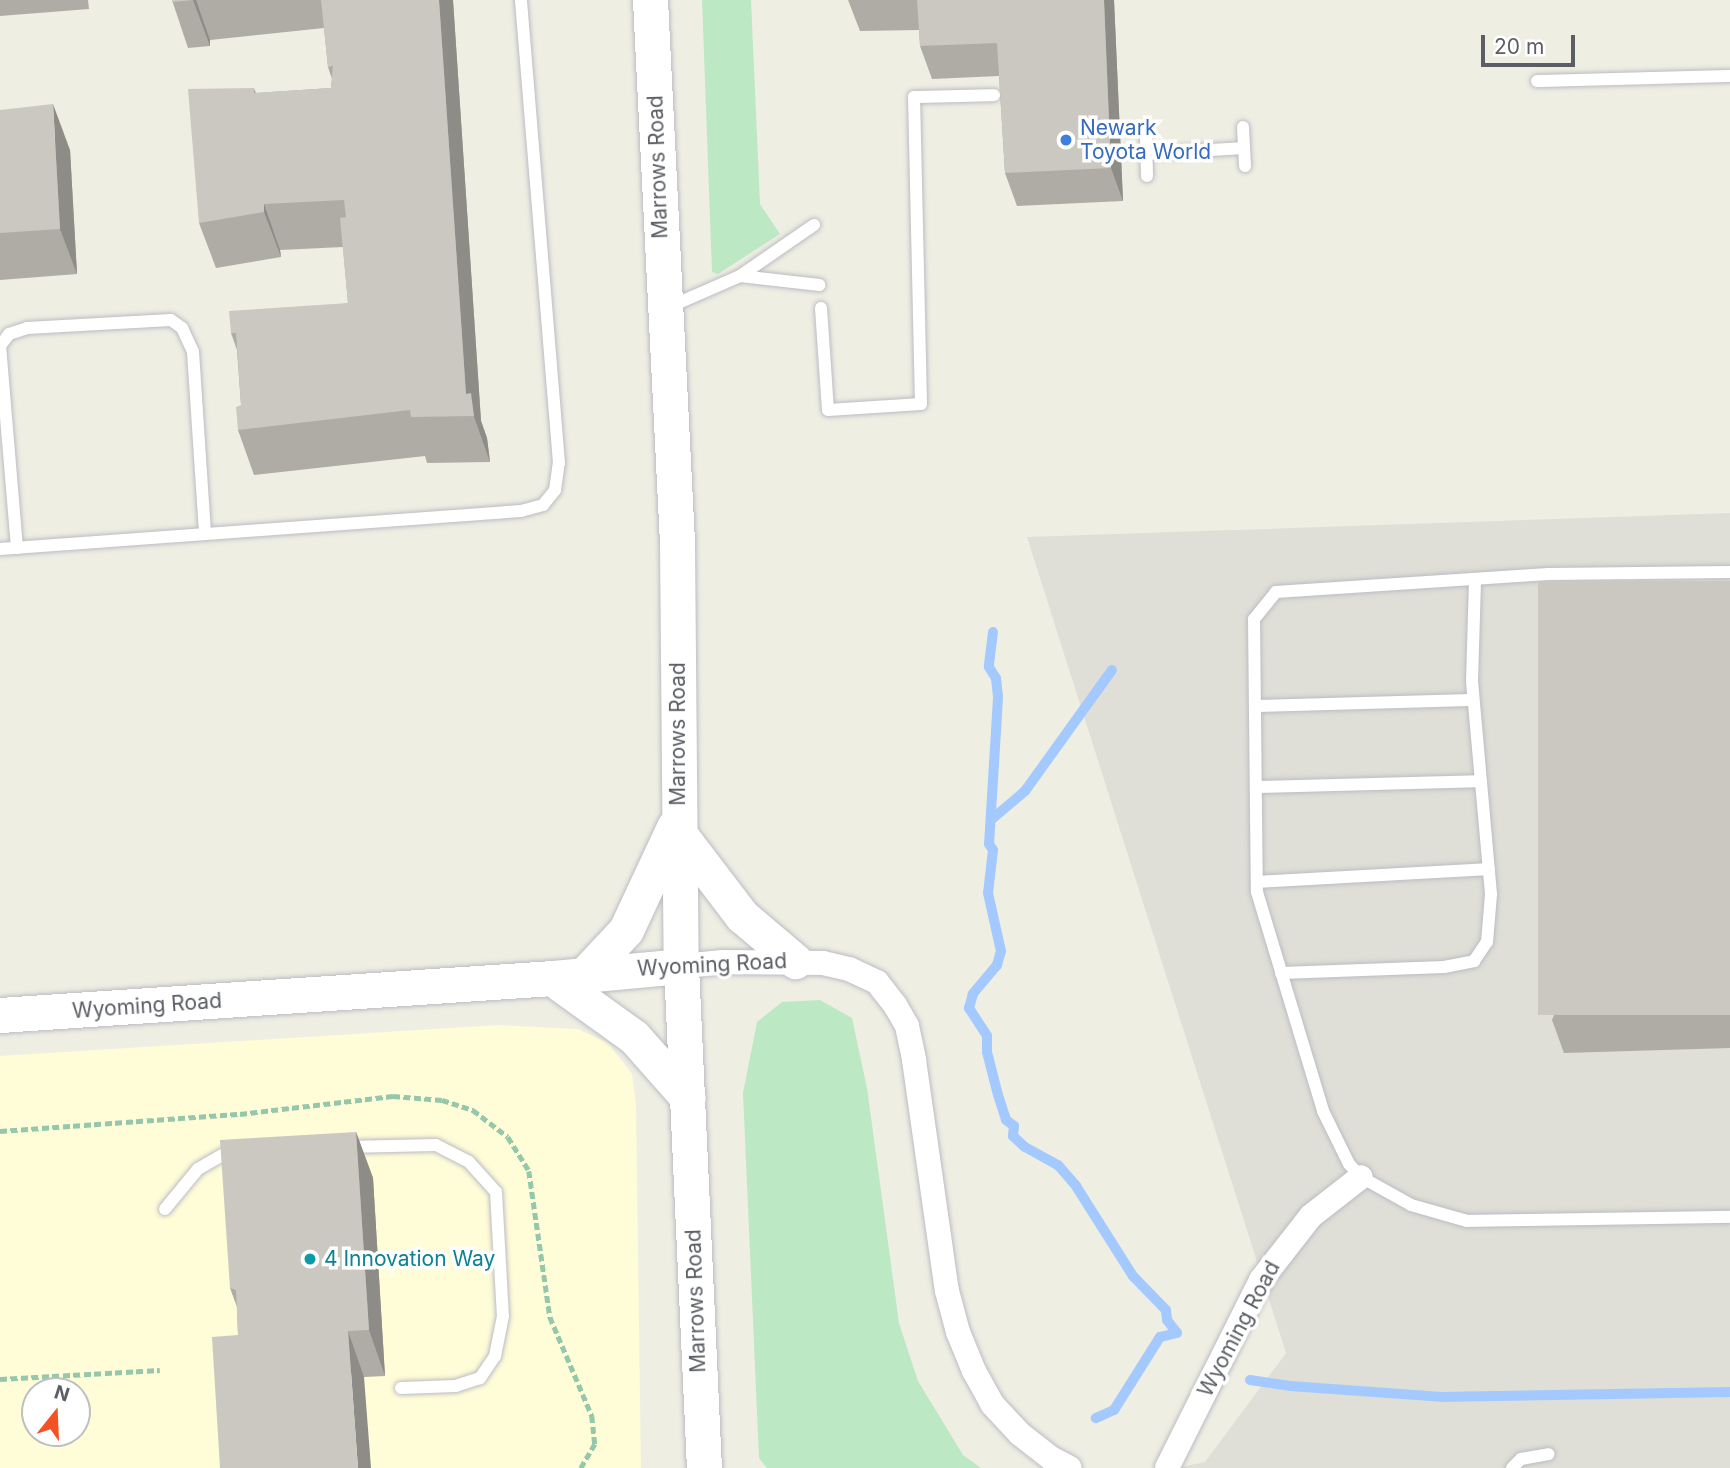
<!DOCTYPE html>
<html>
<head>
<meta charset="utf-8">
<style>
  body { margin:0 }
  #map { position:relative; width:1730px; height:1468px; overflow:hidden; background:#efeee3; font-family:Inter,sans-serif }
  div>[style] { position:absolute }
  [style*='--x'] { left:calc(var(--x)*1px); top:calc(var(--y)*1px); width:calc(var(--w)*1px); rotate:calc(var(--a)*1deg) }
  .commercial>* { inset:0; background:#fffcd8 }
  .industrial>* { inset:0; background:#dfdfd7 }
  .green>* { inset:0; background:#bde8c4 }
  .stream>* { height:10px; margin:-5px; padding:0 5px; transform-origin:5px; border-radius:5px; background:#a3c9ff }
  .path>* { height:4.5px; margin-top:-2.25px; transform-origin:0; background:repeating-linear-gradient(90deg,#95c7ab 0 7px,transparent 0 10.5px) }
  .roads { filter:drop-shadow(0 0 2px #bbbcc3) drop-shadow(0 0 2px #bbbcc3) }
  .lane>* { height:12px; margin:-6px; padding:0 6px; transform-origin:6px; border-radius:6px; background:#fff }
  .street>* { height:24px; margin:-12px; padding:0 12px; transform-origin:12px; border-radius:12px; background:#fff }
  .secondary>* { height:35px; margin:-17.5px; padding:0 17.5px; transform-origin:17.5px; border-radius:17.5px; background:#fff }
  .wall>* { inset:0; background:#aeaca5 }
  .shaded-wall>* { inset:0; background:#8d8c86 }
  .building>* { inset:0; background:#cac8c0; transform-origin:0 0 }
  .dots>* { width:19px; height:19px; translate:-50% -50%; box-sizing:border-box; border:4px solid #fff; border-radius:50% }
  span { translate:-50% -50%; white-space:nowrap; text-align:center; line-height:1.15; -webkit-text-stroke:7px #fff; paint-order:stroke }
  .shop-label { font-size:21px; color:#366cbe }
  .left { translate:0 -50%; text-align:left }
  .street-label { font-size:21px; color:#5b5e65 }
  .culture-label { font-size:21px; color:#0d838f }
  .north { position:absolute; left:21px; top:1377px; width:70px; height:70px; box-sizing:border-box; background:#fff; border:2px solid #bdbfc1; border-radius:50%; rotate:18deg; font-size:19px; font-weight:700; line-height:28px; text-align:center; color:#5b5e65 }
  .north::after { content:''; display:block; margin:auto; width:24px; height:32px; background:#f55223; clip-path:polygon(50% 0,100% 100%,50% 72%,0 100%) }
  .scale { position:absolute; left:1481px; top:35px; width:94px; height:32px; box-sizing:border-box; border:4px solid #5b5e65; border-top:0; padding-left:9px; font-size:21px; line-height:24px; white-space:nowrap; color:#5b5e65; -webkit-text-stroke:5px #fff; paint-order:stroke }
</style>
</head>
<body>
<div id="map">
  <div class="commercial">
    <i style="clip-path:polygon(evenodd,497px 1025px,578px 1029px,608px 1043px,632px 1074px,636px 1104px,641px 1468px,0 1468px,0 1056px,497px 1025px,35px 1391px,77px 1391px,77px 1433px,35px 1433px,35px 1391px)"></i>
  </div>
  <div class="industrial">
    <i style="clip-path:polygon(1730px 513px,1730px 1468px,1176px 1468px,1205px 1462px,1286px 1353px,1027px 537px)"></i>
  </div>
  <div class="green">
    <i style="clip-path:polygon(702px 0,751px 0,760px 204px,780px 234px,718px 274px,712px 272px)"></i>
    <i style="clip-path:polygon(820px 1000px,852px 1018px,867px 1088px,899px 1323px,918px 1381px,963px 1455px,981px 1468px,767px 1468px,759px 1458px,743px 1093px,757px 1022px,782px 1002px)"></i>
  </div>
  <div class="stream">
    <i style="--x:993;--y:632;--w:35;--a:97"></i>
    <i style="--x:989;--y:667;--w:13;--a:58"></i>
    <i style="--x:996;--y:678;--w:20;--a:84"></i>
    <i style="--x:998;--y:698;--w:146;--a:93.5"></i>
    <i style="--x:989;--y:844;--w:7;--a:56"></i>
    <i style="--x:993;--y:850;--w:43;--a:96.6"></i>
    <i style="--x:988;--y:893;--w:59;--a:77.4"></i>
    <i style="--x:1001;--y:951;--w:15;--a:106"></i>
    <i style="--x:997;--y:965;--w:38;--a:130"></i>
    <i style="--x:973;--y:994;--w:15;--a:106"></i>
    <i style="--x:969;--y:1008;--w:33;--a:57"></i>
    <i style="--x:987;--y:1036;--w:16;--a:90"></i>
    <i style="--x:987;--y:1052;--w:44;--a:75.7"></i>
    <i style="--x:998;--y:1095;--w:26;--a:72"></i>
    <i style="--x:1006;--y:1120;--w:10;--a:37"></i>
    <i style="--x:1014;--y:1126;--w:10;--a:96"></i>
    <i style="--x:1013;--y:1136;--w:16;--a:43"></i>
    <i style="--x:1025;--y:1147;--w:38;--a:29"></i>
    <i style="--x:1058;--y:1165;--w:28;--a:49"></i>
    <i style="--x:1076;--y:1186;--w:107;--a:57.7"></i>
    <i style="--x:1133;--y:1276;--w:47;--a:45.9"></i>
    <i style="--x:1166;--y:1310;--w:10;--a:84"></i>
    <i style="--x:1167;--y:1320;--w:16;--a:52"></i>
    <i style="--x:1177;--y:1333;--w:17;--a:167"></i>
    <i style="--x:1160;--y:1337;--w:86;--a:122.2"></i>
    <i style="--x:1114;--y:1410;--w:20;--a:156"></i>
    <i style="--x:992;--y:819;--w:43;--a:-40.3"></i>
    <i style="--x:1025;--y:791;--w:149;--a:-54.3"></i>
    <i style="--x:1250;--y:1380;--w:40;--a:8.5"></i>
    <i style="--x:1290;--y:1386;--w:152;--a:4.1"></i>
    <i style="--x:1442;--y:1397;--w:288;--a:-1"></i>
  </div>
  <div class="path">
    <i style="--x:0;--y:1131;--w:241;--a:-4.1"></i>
    <i style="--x:240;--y:1114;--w:154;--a:-6.7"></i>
    <i style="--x:393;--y:1096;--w:49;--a:4.7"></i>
    <i style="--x:442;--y:1100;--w:33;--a:18"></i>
    <i style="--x:473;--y:1110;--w:44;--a:37.6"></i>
    <i style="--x:508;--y:1137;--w:40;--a:58"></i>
    <i style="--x:529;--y:1171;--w:148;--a:81.8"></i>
    <i style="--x:550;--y:1317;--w:108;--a:67"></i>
    <i style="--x:592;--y:1416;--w:28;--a:84"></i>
    <i style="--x:595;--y:1444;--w:28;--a:120"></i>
    <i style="--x:0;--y:1379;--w:160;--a:-3.2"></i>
  </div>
  <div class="roads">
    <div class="lane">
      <i style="--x:1537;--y:81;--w:193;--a:-1.5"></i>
      <i style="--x:1243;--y:127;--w:39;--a:87"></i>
      <i style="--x:1146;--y:135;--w:41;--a:88.6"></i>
      <i style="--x:1146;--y:154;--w:98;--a:-3.5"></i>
      <i style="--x:740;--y:276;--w:80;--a:6.5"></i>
      <i style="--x:669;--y:307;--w:77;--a:-23.6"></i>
      <i style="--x:740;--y:276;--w:90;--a:-34.6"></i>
      <i style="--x:821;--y:308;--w:102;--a:86.1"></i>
      <i style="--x:828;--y:410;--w:93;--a:-3.7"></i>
      <i style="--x:921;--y:404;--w:307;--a:-91.3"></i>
      <i style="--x:914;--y:97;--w:80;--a:-1.4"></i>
      <i style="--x:17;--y:548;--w:203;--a:-94.8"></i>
      <i style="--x:0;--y:346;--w:15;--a:-53"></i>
      <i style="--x:9;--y:334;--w:19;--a:-18"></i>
      <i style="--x:27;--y:328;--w:144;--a:-3.2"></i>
      <i style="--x:171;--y:320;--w:14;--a:36"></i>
      <i style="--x:182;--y:328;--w:26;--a:65"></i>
      <i style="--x:193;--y:352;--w:182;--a:86.2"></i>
      <i style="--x:0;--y:549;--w:522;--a:-4.17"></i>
      <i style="--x:521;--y:511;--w:23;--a:-15"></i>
      <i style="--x:543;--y:505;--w:19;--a:-51"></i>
      <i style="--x:555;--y:490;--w:27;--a:-82"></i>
      <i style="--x:559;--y:463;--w:465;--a:-94.7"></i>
      <i style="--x:1730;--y:572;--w:182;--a:179.4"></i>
      <i style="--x:1548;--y:574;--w:273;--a:176.2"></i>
      <i style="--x:1276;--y:592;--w:35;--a:129"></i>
      <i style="--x:1254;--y:619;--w:273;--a:89.4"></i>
      <i style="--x:1257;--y:892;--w:229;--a:73.2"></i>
      <i style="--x:1323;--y:1111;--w:59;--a:63.9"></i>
      <i style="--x:1349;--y:1164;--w:18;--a:47"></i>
      <i style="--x:1361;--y:1177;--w:57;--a:29.2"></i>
      <i style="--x:1411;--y:1205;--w:58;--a:15.9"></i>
      <i style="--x:1467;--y:1221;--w:263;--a:-0.9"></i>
      <i style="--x:1255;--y:706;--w:218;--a:-1.6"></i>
      <i style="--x:1256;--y:787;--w:225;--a:-1.5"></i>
      <i style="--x:1257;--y:882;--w:232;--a:-3.2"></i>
      <i style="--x:1281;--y:973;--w:163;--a:-2.1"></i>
      <i style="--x:1444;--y:967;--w:31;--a:-11"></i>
      <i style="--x:1474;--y:961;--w:23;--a:-56"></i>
      <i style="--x:1487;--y:942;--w:48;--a:-85.2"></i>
      <i style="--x:1491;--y:894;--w:213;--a:-95.1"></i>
      <i style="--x:1472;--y:682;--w:103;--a:-88.3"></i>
      <i style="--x:345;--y:1147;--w:91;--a:-1.3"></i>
      <i style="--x:436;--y:1145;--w:37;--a:27"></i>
      <i style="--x:469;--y:1162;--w:40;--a:48"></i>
      <i style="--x:496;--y:1192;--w:124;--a:86.8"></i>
      <i style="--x:503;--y:1316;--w:41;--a:101.3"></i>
      <i style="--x:495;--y:1356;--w:27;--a:124"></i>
      <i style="--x:480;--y:1378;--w:25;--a:162"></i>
      <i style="--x:456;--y:1386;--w:55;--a:177.9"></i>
      <i style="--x:165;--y:1209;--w:52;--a:-50.5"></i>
      <i style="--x:198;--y:1169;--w:30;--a:-30"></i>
      <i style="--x:224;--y:1154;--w:12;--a:-5"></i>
      <i style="--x:1512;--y:1468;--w:13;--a:-45"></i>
      <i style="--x:1521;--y:1459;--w:28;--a:-10"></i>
    </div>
    <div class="street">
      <i style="--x:681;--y:966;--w:42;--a:-5.4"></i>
      <i style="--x:723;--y:962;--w:100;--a:0.6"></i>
      <i style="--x:823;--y:963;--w:27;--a:13"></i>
      <i style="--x:849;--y:969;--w:31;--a:25"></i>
      <i style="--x:877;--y:982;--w:29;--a:52"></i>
      <i style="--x:895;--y:1005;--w:24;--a:60"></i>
      <i style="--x:907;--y:1026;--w:35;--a:78"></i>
      <i style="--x:914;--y:1060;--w:233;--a:81.9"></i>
      <i style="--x:947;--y:1291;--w:42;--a:75"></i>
      <i style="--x:958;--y:1332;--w:42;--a:67.7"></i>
      <i style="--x:974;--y:1371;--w:38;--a:61"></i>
      <i style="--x:992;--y:1404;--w:41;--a:47"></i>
      <i style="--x:1020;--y:1434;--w:39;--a:38"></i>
      <i style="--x:1051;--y:1458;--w:21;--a:28"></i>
      <i style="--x:1167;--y:1468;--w:210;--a:-63.4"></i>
      <i style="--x:1261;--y:1280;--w:81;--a:-52"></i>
      <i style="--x:1311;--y:1216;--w:63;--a:-38"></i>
    </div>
    <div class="secondary">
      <i style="--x:650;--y:0;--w:544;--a:87.15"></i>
      <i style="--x:677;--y:543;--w:423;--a:89.5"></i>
      <i style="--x:681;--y:966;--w:503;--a:87.38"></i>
      <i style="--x:678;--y:832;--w:106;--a:52.7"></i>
      <i style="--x:742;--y:916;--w:70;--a:40.3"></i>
      <i style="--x:585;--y:974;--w:60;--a:-47"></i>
      <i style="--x:626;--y:930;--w:114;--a:-65"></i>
      <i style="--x:552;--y:978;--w:101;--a:35.7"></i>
      <i style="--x:634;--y:1037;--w:81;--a:48.5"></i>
      <i style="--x:0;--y:1015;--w:553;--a:-3.83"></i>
      <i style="--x:552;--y:978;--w:130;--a:-5.3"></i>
    </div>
  </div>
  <div class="wall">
    <i style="clip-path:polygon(0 0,88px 0,89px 9px,0 16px)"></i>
    <i style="clip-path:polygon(172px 0,453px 0,481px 421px,487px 438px,490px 462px,427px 463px,425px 456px,254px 475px,238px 430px,241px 405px,237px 350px,231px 333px,348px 303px,343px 247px,280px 250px,281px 257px,216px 268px,199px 223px,254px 88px,256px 93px,331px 88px,332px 79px,328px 67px,324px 28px,210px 40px,210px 46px,188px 48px)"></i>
    <i style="clip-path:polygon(848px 0,1114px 0,1123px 201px,1017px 206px,1005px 173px,999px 76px,932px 79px,920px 46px,919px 30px,860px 31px)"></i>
    <i style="clip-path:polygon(0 110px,70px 150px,77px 274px,0 280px)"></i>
    <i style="clip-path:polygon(1730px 581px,1730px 1048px,1564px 1053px,1552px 1020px)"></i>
    <i style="clip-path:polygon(356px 1132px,373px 1178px,385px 1376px,364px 1377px,238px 1335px,237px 1307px,230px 1288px)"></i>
  </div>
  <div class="shaded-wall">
    <i style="clip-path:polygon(193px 0,196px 0,210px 40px,210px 46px)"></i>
    <i style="clip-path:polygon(439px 0,453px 0,481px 421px,487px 438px,490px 462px,466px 394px)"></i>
    <i style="clip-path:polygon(1104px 0,1114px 0,1123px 201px,1111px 168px)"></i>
    <i style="clip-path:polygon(53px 104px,70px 150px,77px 274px,60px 229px)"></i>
    <i style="clip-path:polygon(264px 204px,280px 250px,281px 257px,264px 212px)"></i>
    <i style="clip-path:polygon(356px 1132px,373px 1178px,385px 1376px,369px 1330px)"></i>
    <i style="clip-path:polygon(348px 1331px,364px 1377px,371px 1468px,358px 1468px)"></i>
  </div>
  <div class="building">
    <i style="clip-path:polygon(172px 0,193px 0,172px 2px)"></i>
    <i style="clip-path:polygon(321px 0,439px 0,466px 394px,471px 393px,474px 416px,411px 417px,410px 410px,238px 430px,236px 407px,241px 405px,236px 333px,231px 333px,229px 311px,348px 303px,340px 218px,346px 217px,344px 200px,264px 204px,264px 212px,199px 223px,188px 89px,254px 88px,254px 93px,331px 88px,333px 66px,328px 67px)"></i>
    <i style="clip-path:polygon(917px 0,1104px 0,1111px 168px,1005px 173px,997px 43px,920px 46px)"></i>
    <i style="clip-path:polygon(53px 104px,60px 229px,0 233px,0 110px)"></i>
    <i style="left:1730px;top:581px;width:434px;height:192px;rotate:90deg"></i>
    <i style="clip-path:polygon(356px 1132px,369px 1330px,348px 1331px,358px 1468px,220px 1468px,212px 1337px,238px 1335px,236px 1290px,230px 1288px,220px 1140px)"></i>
  </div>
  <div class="dots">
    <i style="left:1066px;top:140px;background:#3f7fe0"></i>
    <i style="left:310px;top:1259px;background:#0f9aa8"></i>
  </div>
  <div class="shop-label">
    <span class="left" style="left:1080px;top:140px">Newark<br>Toyota World</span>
  </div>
  <div class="street-label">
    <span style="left:658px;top:167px;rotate:-92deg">Marrows Road</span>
    <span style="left:678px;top:734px;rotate:-90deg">Marrows Road</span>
    <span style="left:712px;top:965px;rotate:-3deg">Wyoming Road</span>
    <span style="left:147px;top:1006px;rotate:-4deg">Wyoming Road</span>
    <span style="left:696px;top:1301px;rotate:-92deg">Marrows Road</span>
    <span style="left:1239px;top:1329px;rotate:-62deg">Wyoming Road</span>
  </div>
  <div class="culture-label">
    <span class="left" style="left:324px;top:1259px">4 Innovation Way</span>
  </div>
  <div class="north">N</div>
  <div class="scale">20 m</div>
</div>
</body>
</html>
